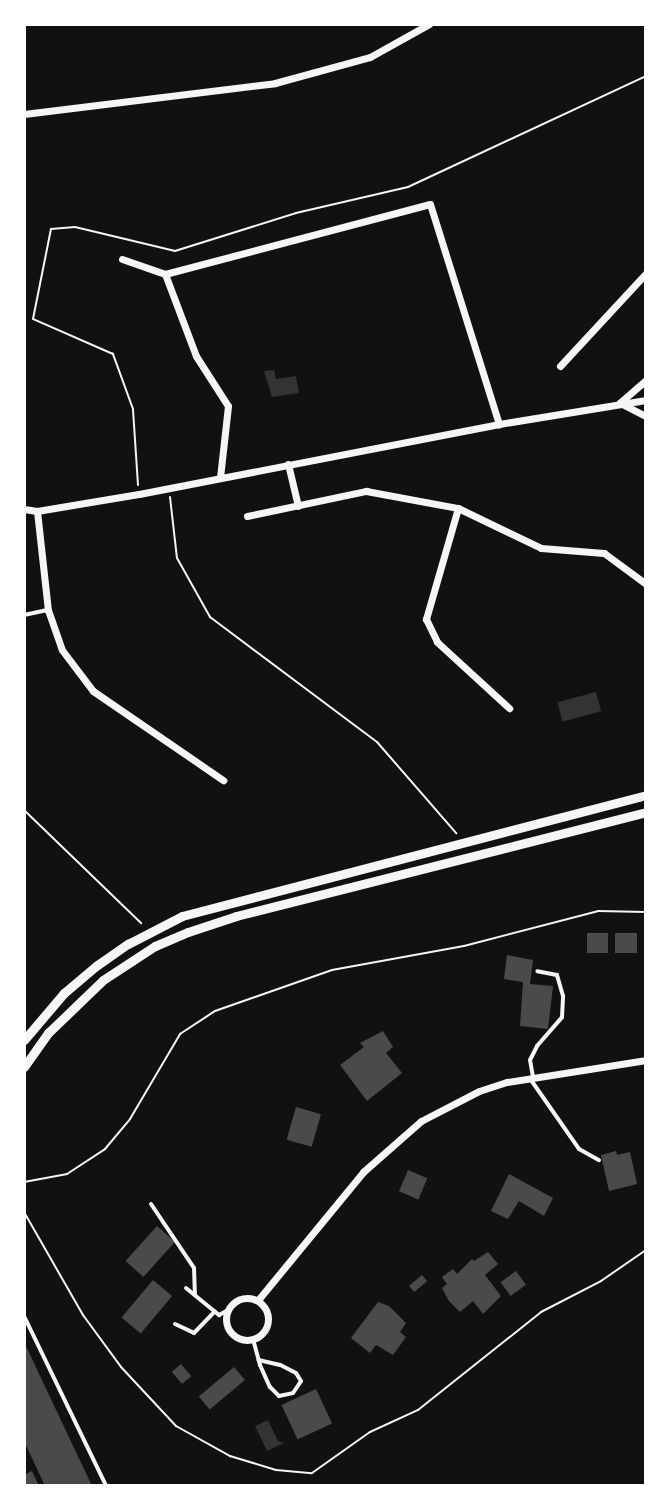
<!DOCTYPE html>
<html>
<head>
<meta charset="utf-8">
<style>
  body { margin:0 }
  #map { position:relative; width:670px; height:1510px; overflow:hidden; background:#111; font-family:"Libre Baskerville",serif }
  div>[style] { position:absolute }
  [style*='--x'] { left:calc(var(--x)*1px); top:calc(var(--y)*1px); width:calc(var(--w)*1px); rotate:calc(var(--a)*1deg) }
  .water>* { inset:0; background:#333; transform-origin:0 0 }
  .building>* { inset:0; background:#4a4a4a; transform-origin:0 0 }
  .path>* { height:2px; margin:-1px; padding:0 1px; transform-origin:1px; border-radius:1px; background:#f5f5f5 }
  .service>* { height:4px; margin:-2px; padding:0 2px; transform-origin:2px; border-radius:2px; background:#f5f5f5 }
  .minor>* { height:7px; margin:-3.5px; padding:0 3.5px; transform-origin:3.5px; border-radius:3.5px; background:#f5f5f5 }
  .minor>.ring { margin:-3.5px; padding:0; box-sizing:content-box; background:none; border:7px solid #f5f5f5; border-radius:50% }
  .tertiary>* { height:9px; margin:-4.5px; padding:0 4.5px; transform-origin:4.5px; border-radius:4.5px; background:#f5f5f5 }
  span { translate:-50% -50%; white-space:nowrap; text-align:center; line-height:1.15; -webkit-text-stroke:6px #fff; paint-order:stroke }
  .frame { position:absolute; inset:0; border:26px solid #fff; pointer-events:none }
</style>
</head>
<body>
<div id="map">
  <div class="water">
    <i style="clip-path:polygon(274px 370px,276px 379px,296px 376px,299px 393px,272px 397px,264px 371px)"></i>
    <i style="left:596px;top:692px;width:20px;height:40px;rotate:75deg"></i>
    <i style="clip-path:polygon(268px 1420px,278px 1441px,284px 1443px,267px 1451px,255px 1426px)"></i>
  </div>
  <div class="building">
    <i style="left:587px;top:933px;width:21px;height:20px"></i>
    <i style="left:615px;top:933px;width:22px;height:20px"></i>
    <i style="clip-path:polygon(507px 955px,533px 960px,530px 984px,553px 986px,548px 1029px,520px 1026px,523px 982px,504px 979px)"></i>
    <i style="clip-path:polygon(383px 1031px,393px 1047px,386px 1053px,402px 1073px,367px 1101px,340px 1065px,364px 1047px,360px 1043px)"></i>
    <i style="left:296px;top:1107px;width:26px;height:34px;rotate:16deg"></i>
    <i style="clip-path:polygon(616px 1151px,617px 1155px,630px 1152px,637px 1184px,609px 1191px,601px 1155px)"></i>
    <i style="left:408px;top:1170px;width:21px;height:23px;rotate:23deg"></i>
    <i style="clip-path:polygon(509px 1174px,553px 1198px,544px 1216px,519px 1201px,508px 1219px,491px 1211px)"></i>
    <i style="left:157px;top:1226px;width:24px;height:47px;rotate:42deg"></i>
    <i style="clip-path:polygon(488px 1252px,498px 1264px,485px 1275px,501px 1296px,483px 1314px,473px 1301px,460px 1312px,449px 1301px,442px 1288px,447px 1284px,442px 1277px,453px 1269px,457px 1274px,472px 1259px,474px 1261px)"></i>
    <i style="left:516px;top:1271px;width:17px;height:19px;rotate:54deg"></i>
    <i style="left:422px;top:1275px;width:8px;height:17px;rotate:50deg"></i>
    <i style="left:153px;top:1280px;width:25px;height:49px;rotate:40deg"></i>
    <i style="clip-path:polygon(378px 1302px,389px 1306px,406px 1323px,400px 1332px,406px 1337px,393px 1355px,376px 1345px,370px 1353px,351px 1338px)"></i>
    <i style="clip-path:polygon(24px 1342px,92px 1486px,45px 1486px,24px 1441px)"></i>
    <i style="left:181px;top:1364px;width:16px;height:12px;rotate:50deg"></i>
    <i style="left:234px;top:1367px;width:17px;height:46px;rotate:50deg"></i>
    <i style="left:316px;top:1389px;width:38px;height:38px;rotate:65deg"></i>
    <i style="clip-path:polygon(32px 1471px,39px 1486px,24px 1486px,24px 1475px)"></i>
  </div>
  <div class="path">
    <i style="--x:138;--y:485;--w:76;--a:-93.8"></i>
    <i style="--x:133;--y:409;--w:59;--a:-110"></i>
    <i style="--x:113;--y:354;--w:87;--a:-156.4"></i>
    <i style="--x:33;--y:319;--w:92;--a:-78.7"></i>
    <i style="--x:51;--y:229;--w:24;--a:-5"></i>
    <i style="--x:75;--y:227;--w:103;--a:13.5"></i>
    <i style="--x:175;--y:251;--w:127;--a:-17.4"></i>
    <i style="--x:296;--y:213;--w:115;--a:-13.1"></i>
    <i style="--x:408;--y:187;--w:263;--a:-25"></i>
    <i style="--x:170;--y:497;--w:61;--a:83.5"></i>
    <i style="--x:177;--y:558;--w:68;--a:60.8"></i>
    <i style="--x:210;--y:617;--w:209;--a:36.8"></i>
    <i style="--x:377;--y:742;--w:121;--a:49"></i>
    <i style="--x:24;--y:810;--w:163;--a:44"></i>
    <i style="--x:24;--y:1182;--w:44;--a:-10.5"></i>
    <i style="--x:67;--y:1174;--w:45;--a:-33.3"></i>
    <i style="--x:105;--y:1149;--w:39;--a:-50"></i>
    <i style="--x:130;--y:1119;--w:99;--a:-59.5"></i>
    <i style="--x:180;--y:1034;--w:42;--a:-33.3"></i>
    <i style="--x:215;--y:1011;--w:124;--a:-19.3"></i>
    <i style="--x:332;--y:970;--w:134;--a:-10.3"></i>
    <i style="--x:464;--y:946;--w:138;--a:-14.6"></i>
    <i style="--x:598;--y:911;--w:48;--a:1.2"></i>
    <i style="--x:24;--y:1212;--w:119;--a:60.2"></i>
    <i style="--x:83;--y:1315;--w:64;--a:53.8"></i>
    <i style="--x:121;--y:1367;--w:81;--a:47"></i>
    <i style="--x:176;--y:1426;--w:62;--a:29.1"></i>
    <i style="--x:230;--y:1456;--w:48;--a:16.9"></i>
    <i style="--x:276;--y:1470;--w:36;--a:5"></i>
    <i style="--x:312;--y:1473;--w:71;--a:-35.3"></i>
    <i style="--x:370;--y:1432;--w:53;--a:-24.6"></i>
    <i style="--x:418;--y:1410;--w:157;--a:-38.5"></i>
    <i style="--x:541;--y:1312;--w:68;--a:-27.3"></i>
    <i style="--x:601;--y:1281;--w:55;--a:-34.6"></i>
  </div>
  <div class="service">
    <i style="--x:24;--y:615;--w:25;--a:-12"></i>
    <i style="--x:533;--y:1077;--w:17;--a:-100"></i>
    <i style="--x:530;--y:1060;--w:16;--a:-63"></i>
    <i style="--x:537;--y:1046;--w:38;--a:-49"></i>
    <i style="--x:562;--y:1017;--w:21;--a:-87"></i>
    <i style="--x:563;--y:996;--w:22;--a:-106"></i>
    <i style="--x:557;--y:975;--w:20;--a:-169"></i>
    <i style="--x:531;--y:1080;--w:84;--a:55.2"></i>
    <i style="--x:579;--y:1149;--w:23;--a:29"></i>
    <i style="--x:151;--y:1204;--w:77;--a:56.1"></i>
    <i style="--x:194;--y:1268;--w:27;--a:88"></i>
    <i style="--x:186;--y:1288;--w:43;--a:39.3"></i>
    <i style="--x:219;--y:1315;--w:10;--a:-29"></i>
    <i style="--x:24;--y:1316;--w:189;--a:64.2"></i>
    <i style="--x:175;--y:1324;--w:21;--a:25"></i>
    <i style="--x:194;--y:1333;--w:30;--a:-46"></i>
    <i style="--x:253;--y:1339;--w:27;--a:75"></i>
    <i style="--x:260;--y:1365;--w:24;--a:66"></i>
    <i style="--x:270;--y:1387;--w:13;--a:45"></i>
    <i style="--x:279;--y:1396;--w:14;--a:-12"></i>
    <i style="--x:293;--y:1393;--w:14;--a:-56"></i>
    <i style="--x:301;--y:1381;--w:9;--a:-122"></i>
    <i style="--x:296;--y:1373;--w:18;--a:-153"></i>
    <i style="--x:280;--y:1365;--w:22;--a:-167"></i>
  </div>
  <div class="minor">
    <i style="--x:24;--y:114;--w:253;--a:-7"></i>
    <i style="--x:275;--y:83;--w:98;--a:-15.3"></i>
    <i style="--x:370;--y:57;--w:68;--a:-29.2"></i>
    <i style="--x:122;--y:259;--w:46;--a:19.2"></i>
    <i style="--x:165;--y:274;--w:88;--a:69.3"></i>
    <i style="--x:196;--y:356;--w:59;--a:57.4"></i>
    <i style="--x:228;--y:406;--w:71;--a:96.4"></i>
    <i style="--x:165;--y:274;--w:274;--a:-14.8"></i>
    <i style="--x:430;--y:204;--w:231;--a:72.6"></i>
    <i style="--x:560;--y:366;--w:127;--a:-47.2"></i>
    <i style="--x:646;--y:380;--w:35;--a:139"></i>
    <i style="--x:620;--y:403;--w:29;--a:27"></i>
    <i style="--x:288;--y:464;--w:43;--a:76.6"></i>
    <i style="--x:458;--y:508;--w:116;--a:106.1"></i>
    <i style="--x:426;--y:619;--w:25;--a:64"></i>
    <i style="--x:437;--y:642;--w:98;--a:42.5"></i>
    <i style="--x:24;--y:509;--w:13;--a:9"></i>
    <i style="--x:37;--y:511;--w:103;--a:-9.5"></i>
    <i style="--x:139;--y:494;--w:367;--a:-11"></i>
    <i style="--x:499;--y:424;--w:149;--a:-9.3"></i>
    <i style="--x:37;--y:511;--w:100;--a:83.7"></i>
    <i style="--x:48;--y:610;--w:42;--a:70.7"></i>
    <i style="--x:62;--y:650;--w:51;--a:52.9"></i>
    <i style="--x:93;--y:691;--w:158;--a:34.4"></i>
    <i style="--x:247;--y:516;--w:122;--a:-11.9"></i>
    <i style="--x:366;--y:491;--w:94;--a:10.5"></i>
    <i style="--x:458;--y:508;--w:92;--a:25.7"></i>
    <i style="--x:541;--y:548;--w:63;--a:4.5"></i>
    <i style="--x:604;--y:553;--w:52;--a:36.4"></i>
    <i class="ring" style="left:226px;top:1298px;width:35px;height:35px"></i>
    <i style="--x:258;--y:1300;--w:166;--a:-50.6"></i>
    <i style="--x:363;--y:1172;--w:77;--a:-41.3"></i>
    <i style="--x:421;--y:1121;--w:65;--a:-27.3"></i>
    <i style="--x:479;--y:1091;--w:29;--a:-18"></i>
    <i style="--x:507;--y:1082;--w:141;--a:-9"></i>
  </div>
  <div class="tertiary">
    <i style="--x:24;--y:1040;--w:62;--a:-49.6"></i>
    <i style="--x:64;--y:993;--w:42;--a:-40.2"></i>
    <i style="--x:96;--y:966;--w:39;--a:-35"></i>
    <i style="--x:128;--y:944;--w:61;--a:-27.4"></i>
    <i style="--x:182;--y:916;--w:480;--a:-14.6"></i>
    <i style="--x:24;--y:1067;--w:42;--a:-54.8"></i>
    <i style="--x:48;--y:1033;--w:76;--a:-43.9"></i>
    <i style="--x:103;--y:980;--w:62;--a:-33.2"></i>
    <i style="--x:155;--y:946;--w:36;--a:-23"></i>
    <i style="--x:188;--y:932;--w:51;--a:-18.4"></i>
    <i style="--x:236;--y:916;--w:423;--a:-14.2"></i>
  </div>
  <div class="frame"></div>
</div>
</body>
</html>
